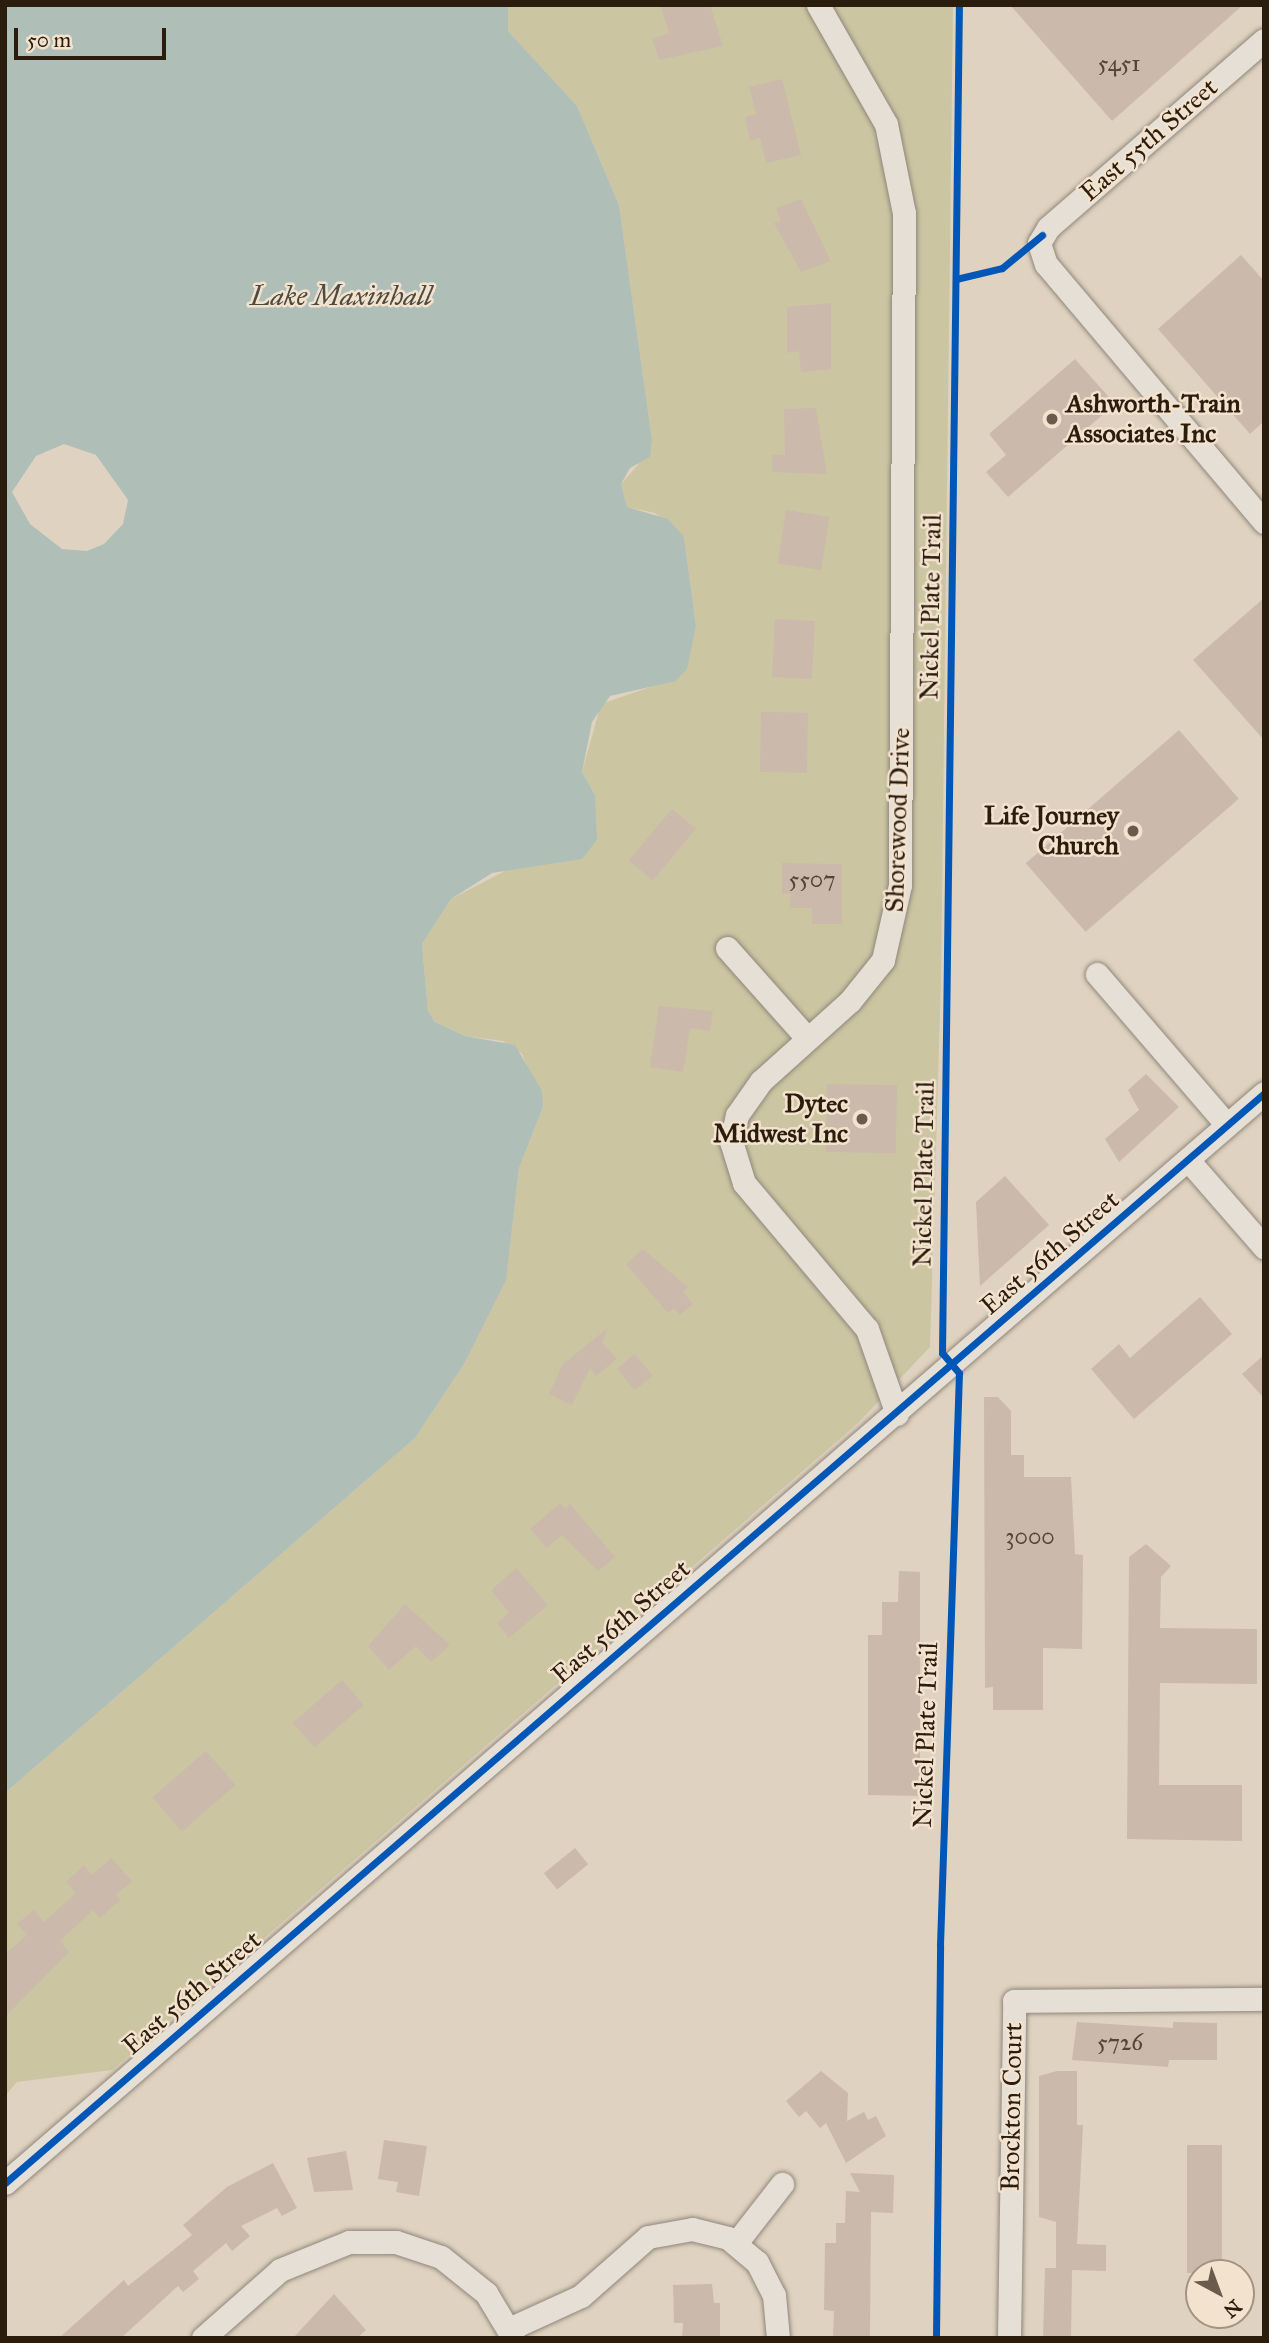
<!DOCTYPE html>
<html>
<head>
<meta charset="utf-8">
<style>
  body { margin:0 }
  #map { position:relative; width:1269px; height:2343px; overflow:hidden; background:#dfd2c0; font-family:"IM FELL Great Primer",serif }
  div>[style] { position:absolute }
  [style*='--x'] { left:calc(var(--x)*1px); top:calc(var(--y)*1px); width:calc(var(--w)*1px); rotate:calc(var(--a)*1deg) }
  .green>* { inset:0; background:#ccc5a2 }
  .water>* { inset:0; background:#afbfb8 }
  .building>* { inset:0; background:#cbb9ab; transform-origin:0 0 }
  .roads { filter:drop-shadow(0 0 2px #90877b) drop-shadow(0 0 2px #90877b) }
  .minor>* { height:23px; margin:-11.5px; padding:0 11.5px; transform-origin:11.5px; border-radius:11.5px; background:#e6dfd6 }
  .cycleway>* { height:7px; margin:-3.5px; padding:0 3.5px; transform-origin:3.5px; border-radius:3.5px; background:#0057b8 }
  .dots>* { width:19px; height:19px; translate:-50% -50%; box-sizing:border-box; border:4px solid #f3e3ce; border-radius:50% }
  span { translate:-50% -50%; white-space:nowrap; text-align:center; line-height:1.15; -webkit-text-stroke:5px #f3e3ce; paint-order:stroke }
  .number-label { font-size:23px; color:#544536 }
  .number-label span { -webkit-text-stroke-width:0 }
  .street-label { font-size:26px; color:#2b1d0e }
  .poi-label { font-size:26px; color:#2b1d0e; font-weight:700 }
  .left { translate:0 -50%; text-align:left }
  .right { translate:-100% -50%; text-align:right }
  .water-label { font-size:28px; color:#4d4b40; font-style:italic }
  .frame { position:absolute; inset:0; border:7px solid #2b1d0e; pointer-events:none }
  .north { position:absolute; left:1185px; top:2259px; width:70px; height:70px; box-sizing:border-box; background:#f3e3ce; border:2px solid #a39481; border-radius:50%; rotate:139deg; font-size:19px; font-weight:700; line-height:28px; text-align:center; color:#2b1d0e }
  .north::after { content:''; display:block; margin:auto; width:24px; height:32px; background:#6a5c4c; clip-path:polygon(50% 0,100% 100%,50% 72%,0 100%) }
  .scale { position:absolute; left:14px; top:28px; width:152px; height:32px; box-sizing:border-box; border:4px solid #2b1d0e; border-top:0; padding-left:9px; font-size:21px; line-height:24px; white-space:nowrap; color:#2b1d0e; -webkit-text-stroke:5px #f3e3ce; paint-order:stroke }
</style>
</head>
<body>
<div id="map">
  <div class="green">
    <i style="clip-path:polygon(508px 5px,953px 5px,941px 980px,930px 1347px,858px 1423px,112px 2070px,17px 2082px,5px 2096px,5px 1793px,415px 1438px,464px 1364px,507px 1268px,519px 1168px,543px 1107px,522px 1054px,503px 1041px,465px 1036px,435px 1022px,428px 1011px,422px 944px,451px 899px,507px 870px,595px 795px,582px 772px,601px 704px,662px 683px,696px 626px,684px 537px,655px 513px,627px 507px,621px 484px,638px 465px,650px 427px,619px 205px,577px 106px,508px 31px)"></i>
  </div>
  <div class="water">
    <i style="clip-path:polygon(evenodd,5px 5px,508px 5px,508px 31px,577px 106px,619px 205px,652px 440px,650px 457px,630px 468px,621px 484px,627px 507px,668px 519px,684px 537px,696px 626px,687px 669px,676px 681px,610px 696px,592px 722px,582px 772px,595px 795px,597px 840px,582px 859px,492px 873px,451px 899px,422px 944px,428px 1011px,435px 1022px,465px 1036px,515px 1045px,542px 1091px,543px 1107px,519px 1168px,506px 1280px,464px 1364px,415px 1438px,5px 1793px,5px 5px,64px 444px,96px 455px,128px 500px,123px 524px,104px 544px,87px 551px,62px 549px,30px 524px,12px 492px,36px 456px,64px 444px)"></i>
  </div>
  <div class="building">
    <i style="clip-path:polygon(660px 5px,710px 5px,723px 46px,659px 60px,652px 39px,669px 33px)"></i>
    <i style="clip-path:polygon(1010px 5px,1243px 5px,1112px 121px)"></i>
    <i style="clip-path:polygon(782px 79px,801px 155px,766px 163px,760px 138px,750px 141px,745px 117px,756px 114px,749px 87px)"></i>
    <i style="clip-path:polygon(801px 199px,831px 261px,801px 272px,774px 223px,781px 221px,776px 208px)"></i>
    <i style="clip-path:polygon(1241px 255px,1264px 281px,1264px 421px,1250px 434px,1158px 329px)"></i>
    <i style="clip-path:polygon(831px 303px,831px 369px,801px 372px,799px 351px,787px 353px,787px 307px)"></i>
    <i style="clip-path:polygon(1075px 359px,1115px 404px,1008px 497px,986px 472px,1006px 455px,989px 434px)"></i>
    <i style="clip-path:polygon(816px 408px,827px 474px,772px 472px,772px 455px,785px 455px,784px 409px)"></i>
    <i style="left:786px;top:510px;width:44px;height:54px;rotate:9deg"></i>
    <i style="clip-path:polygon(1264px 598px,1264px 740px,1193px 660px)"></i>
    <i style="left:775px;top:619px;width:40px;height:58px;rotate:3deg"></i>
    <i style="left:761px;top:712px;width:47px;height:60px;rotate:1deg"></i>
    <i style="left:1179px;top:730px;width:91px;height:203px;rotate:49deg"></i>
    <i style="left:672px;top:809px;width:31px;height:67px;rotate:40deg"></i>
    <i style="clip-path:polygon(782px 863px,842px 864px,842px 924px,812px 924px,812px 908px,790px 908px,791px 894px,782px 894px)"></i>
    <i style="clip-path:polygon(659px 1006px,713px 1011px,710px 1031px,690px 1028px,683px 1072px,650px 1067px)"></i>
    <i style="clip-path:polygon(1146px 1074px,1179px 1107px,1119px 1162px,1105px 1139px,1139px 1110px,1128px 1090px)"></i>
    <i style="left:827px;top:1084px;width:70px;height:68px;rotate:1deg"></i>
    <i style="clip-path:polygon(1005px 1176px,1049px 1225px,980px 1286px,976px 1202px)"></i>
    <i style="clip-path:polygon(643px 1249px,688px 1287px,683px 1292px,693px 1304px,680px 1315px,674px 1308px,668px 1313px,626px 1264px)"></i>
    <i style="clip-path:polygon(1200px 1297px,1232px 1334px,1134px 1419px,1091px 1369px,1119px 1344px,1130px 1358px)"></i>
    <i style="clip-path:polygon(609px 1327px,602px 1342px,617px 1359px,596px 1376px,590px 1368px,572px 1405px,549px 1394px,563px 1364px)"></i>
    <i style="left:635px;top:1354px;width:28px;height:23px;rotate:51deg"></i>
    <i style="clip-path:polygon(1264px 1355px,1264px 1398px,1242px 1374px)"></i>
    <i style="clip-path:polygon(984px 1397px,998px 1397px,1011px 1411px,1011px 1455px,1024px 1455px,1024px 1477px,1071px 1477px,1075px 1554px,1083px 1555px,1082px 1649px,1043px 1648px,1043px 1710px,993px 1710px,993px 1687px,985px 1688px)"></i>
    <i style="clip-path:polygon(560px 1503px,565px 1509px,570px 1504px,615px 1557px,598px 1571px,562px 1535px,547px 1548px,530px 1529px)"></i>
    <i style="clip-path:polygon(1146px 1544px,1171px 1566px,1161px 1577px,1160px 1628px,1257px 1629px,1257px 1684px,1160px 1683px,1159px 1785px,1242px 1785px,1242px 1841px,1127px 1839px,1129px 1557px)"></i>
    <i style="clip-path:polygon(516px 1568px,548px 1605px,509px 1638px,497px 1623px,509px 1613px,491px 1590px)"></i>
    <i style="clip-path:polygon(899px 1571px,920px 1572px,920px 1796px,868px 1795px,868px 1635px,882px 1635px,882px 1602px,898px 1602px)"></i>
    <i style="clip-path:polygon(405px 1604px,450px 1645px,431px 1662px,416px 1646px,389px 1670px,368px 1646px)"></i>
    <i style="left:342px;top:1680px;width:33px;height:65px;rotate:49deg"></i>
    <i style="left:206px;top:1751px;width:45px;height:71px;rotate:49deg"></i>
    <i style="left:575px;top:1848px;width:21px;height:40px;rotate:51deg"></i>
    <i style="clip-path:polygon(111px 1858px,132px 1881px,116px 1895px,120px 1900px,100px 1918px,93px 1910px,60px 1941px,69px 1952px,5px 2017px,5px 1954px,27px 1935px,17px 1924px,34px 1910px,44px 1922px,76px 1893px,66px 1882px,84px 1865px,92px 1875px)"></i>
    <i style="clip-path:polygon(1077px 2022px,1173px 2028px,1173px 2022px,1217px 2023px,1217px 2060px,1169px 2060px,1168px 2067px,1072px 2060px)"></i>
    <i style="clip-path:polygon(821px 2071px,848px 2093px,847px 2121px,864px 2112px,868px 2120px,876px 2116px,886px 2136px,846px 2163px,826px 2123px,820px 2128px,806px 2111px,799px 2117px,786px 2101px)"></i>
    <i style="clip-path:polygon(1057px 2071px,1077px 2071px,1077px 2125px,1083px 2125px,1077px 2244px,1106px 2245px,1106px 2271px,1072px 2270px,1071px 2338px,1043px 2338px,1045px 2268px,1056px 2268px,1056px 2222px,1039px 2217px,1039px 2076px)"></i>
    <i style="clip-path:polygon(384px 2140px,427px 2146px,419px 2196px,396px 2192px,398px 2182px,378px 2179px)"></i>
    <i style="left:1187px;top:2145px;width:35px;height:128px"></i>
    <i style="clip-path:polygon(346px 2151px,353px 2190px,314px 2192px,307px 2158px)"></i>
    <i style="clip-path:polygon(273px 2163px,297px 2208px,282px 2216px,277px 2208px,241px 2226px,250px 2236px,232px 2251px,226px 2243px,193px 2271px,199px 2279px,183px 2292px,178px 2286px,121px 2338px,59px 2338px,124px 2280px,128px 2286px,192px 2235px,183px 2225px,227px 2187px)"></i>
    <i style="clip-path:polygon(850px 2173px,894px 2175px,893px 2213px,871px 2212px,870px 2338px,833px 2338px,834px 2311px,824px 2310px,825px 2243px,836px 2243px,836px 2223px,845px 2223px,846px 2191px,860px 2192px)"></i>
    <i style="clip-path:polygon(712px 2284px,714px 2303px,720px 2303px,720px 2338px,682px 2338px,683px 2323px,674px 2323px,673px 2285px)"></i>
    <i style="clip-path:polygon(334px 2294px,366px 2330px,357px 2338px,293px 2338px)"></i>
  </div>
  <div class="roads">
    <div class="minor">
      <i style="--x:818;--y:5;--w:137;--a:60.3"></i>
      <i style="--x:886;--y:124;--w:91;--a:78.6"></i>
      <i style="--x:904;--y:213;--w:672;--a:90.34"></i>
      <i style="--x:900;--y:885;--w:77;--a:102.8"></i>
      <i style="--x:883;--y:960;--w:53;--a:128.8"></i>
      <i style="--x:850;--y:1001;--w:120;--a:138"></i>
      <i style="--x:761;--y:1081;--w:42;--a:125.2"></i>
      <i style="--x:737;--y:1115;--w:27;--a:103"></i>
      <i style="--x:731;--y:1141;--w:44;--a:72.8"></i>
      <i style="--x:744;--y:1183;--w:191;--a:49.9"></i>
      <i style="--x:867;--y:1329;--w:90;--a:70.6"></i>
      <i style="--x:1264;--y:40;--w:286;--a:139"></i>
      <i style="--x:1048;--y:228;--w:17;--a:121"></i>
      <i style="--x:1039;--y:243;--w:22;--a:72"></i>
      <i style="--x:1046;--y:264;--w:338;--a:49.8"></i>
      <i style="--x:727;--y:948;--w:120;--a:48.4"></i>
      <i style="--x:1097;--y:974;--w:199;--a:49.3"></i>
      <i style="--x:1188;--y:1160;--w:116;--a:48.9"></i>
      <i style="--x:5;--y:2183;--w:1665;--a:-40.88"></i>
      <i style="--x:736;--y:2243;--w:75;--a:-52.1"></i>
      <i style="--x:509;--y:2329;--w:79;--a:-24.6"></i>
      <i style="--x:581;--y:2296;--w:89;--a:-41.4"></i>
      <i style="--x:648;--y:2237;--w:45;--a:-10.3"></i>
      <i style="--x:692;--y:2229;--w:37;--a:14"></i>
      <i style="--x:728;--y:2238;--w:38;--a:40"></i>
      <i style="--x:757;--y:2262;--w:37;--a:63"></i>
      <i style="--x:774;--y:2295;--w:43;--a:84.7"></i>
      <i style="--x:203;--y:2338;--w:103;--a:-41.4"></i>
      <i style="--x:280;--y:2270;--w:74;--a:-22.1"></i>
      <i style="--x:349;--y:2242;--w:47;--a:0"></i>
      <i style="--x:396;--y:2242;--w:47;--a:18.4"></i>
      <i style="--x:441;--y:2257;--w:58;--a:38.7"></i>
      <i style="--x:486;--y:2293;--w:52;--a:59"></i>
      <i style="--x:1009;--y:2338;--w:337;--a:-89.1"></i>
      <i style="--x:1014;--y:2001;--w:250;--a:-0.5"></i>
    </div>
  </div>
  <div class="cycleway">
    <i style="--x:956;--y:279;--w:47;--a:-13.4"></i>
    <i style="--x:1002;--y:268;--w:52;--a:-39.5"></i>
    <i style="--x:5;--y:2183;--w:1665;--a:-40.88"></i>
    <i style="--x:936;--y:2338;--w:393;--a:-89.4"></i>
    <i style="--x:940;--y:1945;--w:572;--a:-88.1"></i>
    <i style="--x:959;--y:1373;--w:26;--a:-130"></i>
    <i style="--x:942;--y:1353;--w:1348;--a:-89.28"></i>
  </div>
  <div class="dots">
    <i style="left:1052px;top:419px;background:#6a5c4c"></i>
    <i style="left:1133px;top:831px;background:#6a5c4c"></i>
    <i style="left:862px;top:1119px;background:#6a5c4c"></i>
  </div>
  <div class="number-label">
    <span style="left:1119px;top:63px">5451</span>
    <span style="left:812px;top:879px">5507</span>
    <span style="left:1030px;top:1536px">3000</span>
    <span style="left:1120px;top:2042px">5726</span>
  </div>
  <div class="street-label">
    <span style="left:1149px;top:140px;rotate:-41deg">East 55th Street</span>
    <span style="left:931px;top:607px;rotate:-89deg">Nickel Plate Trail</span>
    <span style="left:898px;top:820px;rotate:-88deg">Shorewood Drive</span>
    <span style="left:924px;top:1174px;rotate:-89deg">Nickel Plate Trail</span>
    <span style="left:1050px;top:1253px;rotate:-41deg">East 56th Street</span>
    <span style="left:621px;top:1622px;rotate:-41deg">East 56th Street</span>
    <span style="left:926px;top:1735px;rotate:-88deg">Nickel Plate Trail</span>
    <span style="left:192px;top:1993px;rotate:-41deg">East 56th Street</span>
    <span style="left:1012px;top:2107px;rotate:-89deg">Brockton Court</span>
  </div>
  <div class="poi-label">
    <span class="left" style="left:1066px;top:419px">Ashworth-Train<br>Associates Inc</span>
    <span class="right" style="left:1119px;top:831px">Life Journey<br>Church</span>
    <span class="right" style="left:848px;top:1119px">Dytec<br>Midwest Inc</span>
  </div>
  <div class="water-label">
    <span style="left:341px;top:296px">Lake Maxinhall</span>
  </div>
  <div class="frame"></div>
  <div class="north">N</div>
  <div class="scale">50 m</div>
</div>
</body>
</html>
